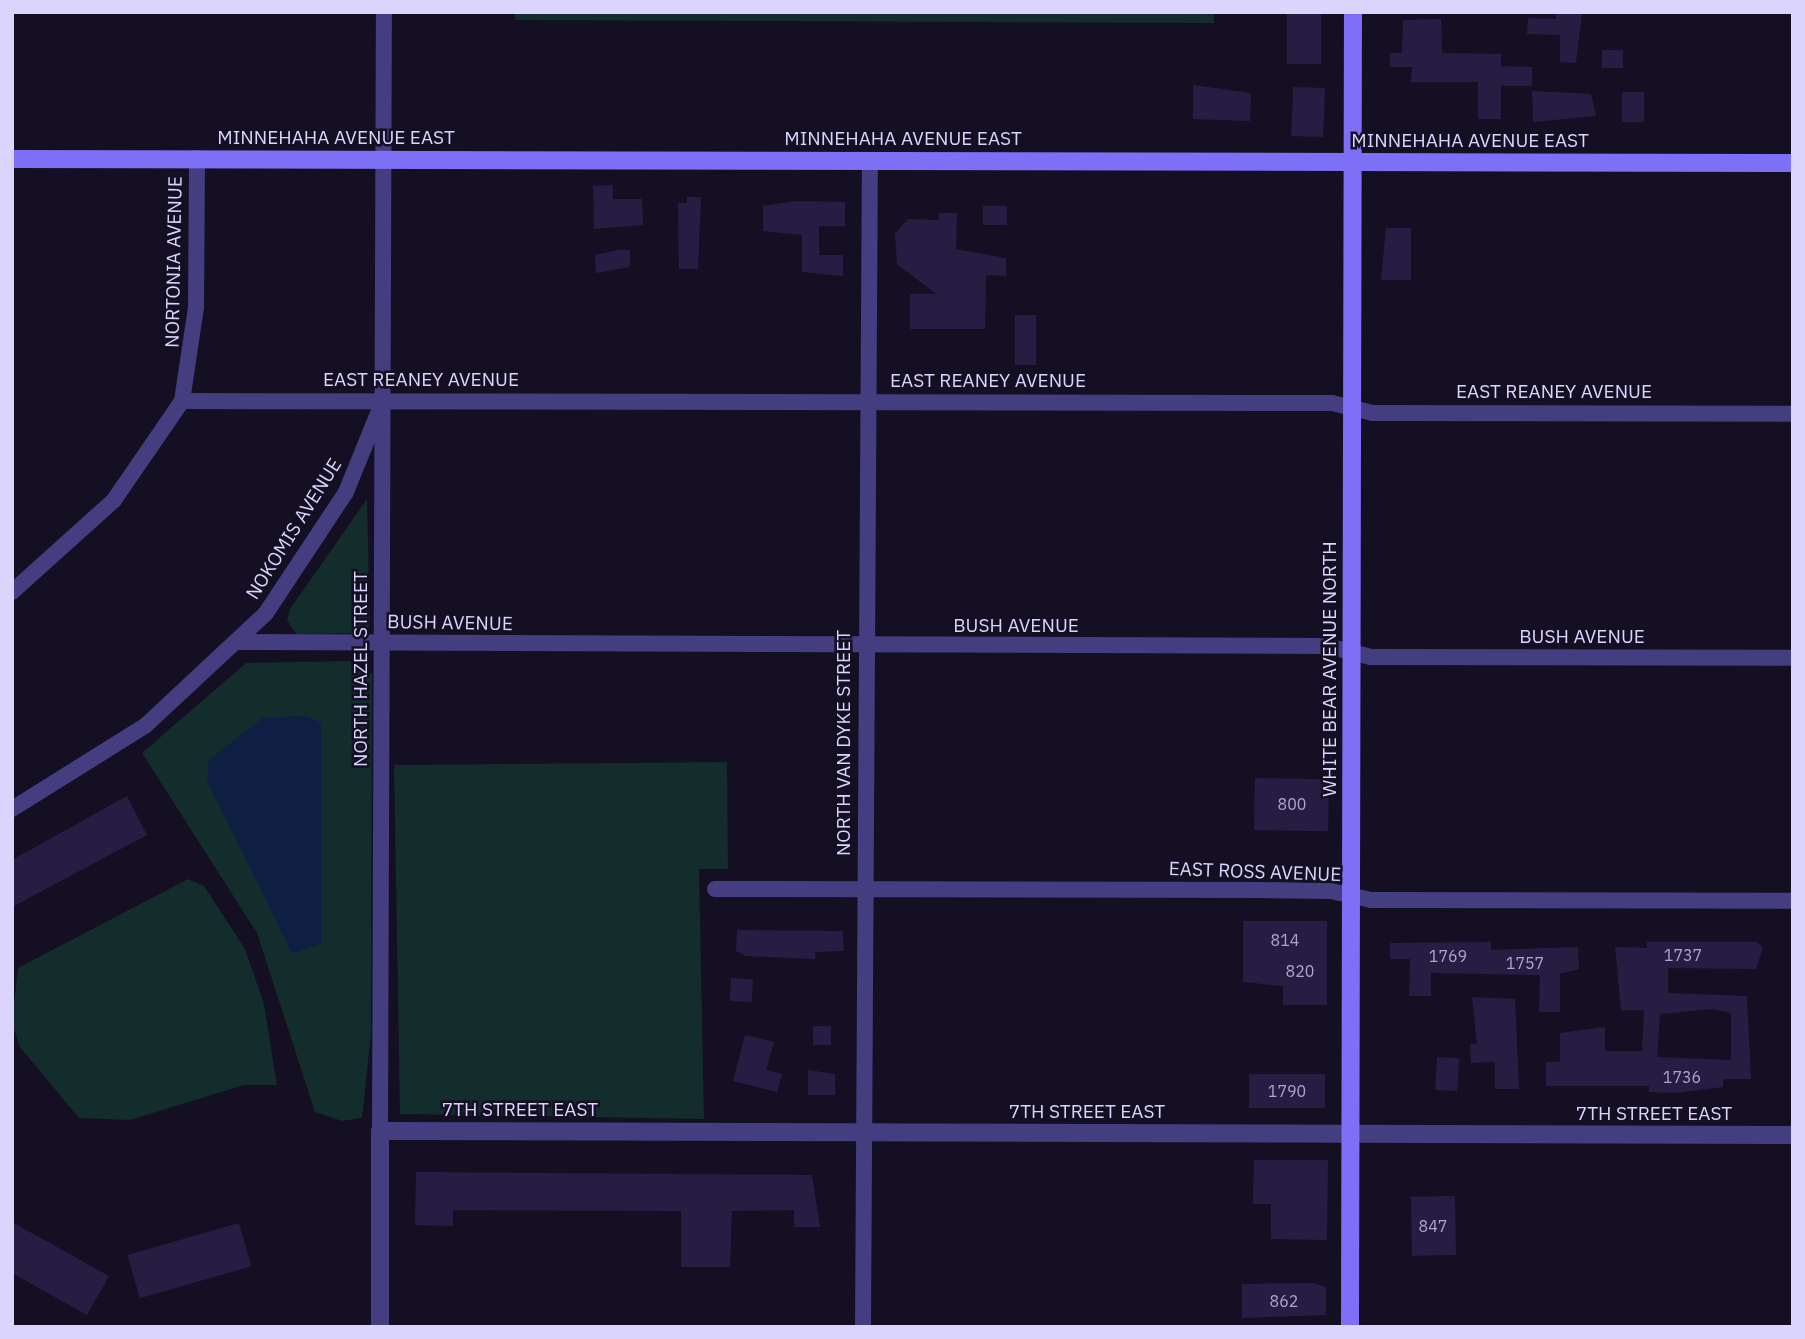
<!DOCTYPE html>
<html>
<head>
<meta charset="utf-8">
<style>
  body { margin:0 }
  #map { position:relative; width:1805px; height:1339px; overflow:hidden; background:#140f23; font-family:"IBM Plex Sans",sans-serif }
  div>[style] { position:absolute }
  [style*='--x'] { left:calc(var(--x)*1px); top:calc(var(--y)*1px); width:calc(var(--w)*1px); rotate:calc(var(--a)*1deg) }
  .green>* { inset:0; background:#132c2c }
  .water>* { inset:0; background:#0f1e43 }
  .building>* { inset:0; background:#271d43; transform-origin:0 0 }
  .minor>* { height:16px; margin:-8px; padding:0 8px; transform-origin:8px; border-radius:8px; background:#443d7f }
  .tertiary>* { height:18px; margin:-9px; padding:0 9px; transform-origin:9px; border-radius:9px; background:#443d7f }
  .secondary>* { height:18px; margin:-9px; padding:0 9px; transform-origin:9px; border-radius:9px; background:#7d70f7 }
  span { translate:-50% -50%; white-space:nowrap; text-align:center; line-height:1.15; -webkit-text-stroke:5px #140f23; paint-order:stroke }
  .number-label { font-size:16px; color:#aea6ce }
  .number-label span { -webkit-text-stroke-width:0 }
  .street-label { font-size:19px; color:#dbd4fd }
  .frame { position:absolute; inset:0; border:14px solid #dbd4fd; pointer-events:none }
</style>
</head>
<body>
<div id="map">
  <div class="green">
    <i style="clip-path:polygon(515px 12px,1214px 12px,1214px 23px,515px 20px)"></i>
    <i style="clip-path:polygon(367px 499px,370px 625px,364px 633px,296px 634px,287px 620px,290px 609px)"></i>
    <i style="clip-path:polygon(356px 661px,372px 674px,371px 1034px,362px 1118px,342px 1121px,315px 1112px,257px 933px,142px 753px,246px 663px)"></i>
    <i style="clip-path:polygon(727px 762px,728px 869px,699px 869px,704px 1119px,400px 1114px,394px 765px)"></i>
    <i style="clip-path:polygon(188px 879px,204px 886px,245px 949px,264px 1004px,277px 1085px,244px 1085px,130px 1120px,79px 1118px,20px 1047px,12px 1023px,18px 968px)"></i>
  </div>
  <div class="water">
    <i style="clip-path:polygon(305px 716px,321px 723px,321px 944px,292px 953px,207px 781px,209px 760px,263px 718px)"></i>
  </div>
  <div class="building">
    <i style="left:1287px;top:12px;width:34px;height:52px"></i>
    <i style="clip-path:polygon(1556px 13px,1582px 14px,1576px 63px,1560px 62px,1560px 35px,1527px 34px,1528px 18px,1556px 19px)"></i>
    <i style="clip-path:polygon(1441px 19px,1442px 53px,1501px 54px,1501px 66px,1532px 67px,1532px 86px,1501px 86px,1501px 119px,1478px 119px,1478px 82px,1411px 82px,1412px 67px,1390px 67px,1390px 53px,1402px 53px,1403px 20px)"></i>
    <i style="left:1623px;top:50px;width:18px;height:21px;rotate:90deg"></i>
    <i style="clip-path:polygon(1193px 85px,1251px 93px,1250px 121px,1193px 119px)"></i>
    <i style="left:1293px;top:87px;width:32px;height:49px;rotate:2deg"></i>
    <i style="clip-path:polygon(1532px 91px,1591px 94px,1596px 116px,1533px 122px)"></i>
    <i style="left:1622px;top:92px;width:22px;height:30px"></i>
    <i style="clip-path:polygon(613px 185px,613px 199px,642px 199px,643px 225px,594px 229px,593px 186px)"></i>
    <i style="clip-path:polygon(687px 197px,701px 197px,698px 269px,679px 269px,678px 203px,687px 203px)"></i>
    <i style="clip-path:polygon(796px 201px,845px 202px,845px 226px,819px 226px,819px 255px,843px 255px,843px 276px,802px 272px,802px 235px,763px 231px,763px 206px)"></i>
    <i style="left:983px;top:206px;width:24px;height:19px"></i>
    <i style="clip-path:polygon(939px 213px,957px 213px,956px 249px,1006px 258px,1006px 276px,986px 275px,985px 329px,910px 329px,910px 294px,936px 294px,897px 264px,895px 234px,908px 219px,939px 220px)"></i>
    <i style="clip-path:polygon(1386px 228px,1411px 228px,1411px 280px,1381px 280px)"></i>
    <i style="clip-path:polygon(618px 250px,630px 250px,630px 267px,596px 273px,595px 255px)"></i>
    <i style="left:1015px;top:315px;width:21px;height:50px"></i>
    <i style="left:1255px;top:778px;width:74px;height:52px;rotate:1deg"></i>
    <i style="clip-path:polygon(127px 796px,147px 835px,12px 907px,12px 860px)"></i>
    <i style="clip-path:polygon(1243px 921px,1327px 921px,1327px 1005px,1283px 1005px,1283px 986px,1243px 982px)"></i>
    <i style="clip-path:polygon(737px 930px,843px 931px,844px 951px,815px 952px,815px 959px,746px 956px,736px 951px)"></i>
    <i style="clip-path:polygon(1491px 942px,1491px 950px,1578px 947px,1579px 969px,1560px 974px,1560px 1012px,1539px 1012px,1540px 975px,1431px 973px,1431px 996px,1409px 996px,1410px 959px,1390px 959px,1390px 943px)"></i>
    <i style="clip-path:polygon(evenodd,1647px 942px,1756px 942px,1763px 947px,1756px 969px,1668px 968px,1668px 993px,1747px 996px,1751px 1079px,1723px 1079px,1723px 1087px,1676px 1093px,1649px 1092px,1649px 1086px,1546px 1086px,1546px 1062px,1560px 1062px,1560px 1033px,1605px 1027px,1605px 1051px,1642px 1051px,1644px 1010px,1621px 1010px,1615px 947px,1647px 948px,1647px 942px,1712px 1009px,1731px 1013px,1731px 1060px,1657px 1057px,1660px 1014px,1712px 1009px)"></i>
    <i style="left:731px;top:978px;width:22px;height:23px;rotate:3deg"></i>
    <i style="clip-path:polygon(1472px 997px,1515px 999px,1519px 1089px,1495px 1089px,1495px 1062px,1471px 1063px,1470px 1044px,1477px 1044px)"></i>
    <i style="left:813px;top:1026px;width:18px;height:19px"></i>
    <i style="clip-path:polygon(745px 1035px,774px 1042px,766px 1070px,782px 1074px,777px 1092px,733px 1081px)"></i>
    <i style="left:1437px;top:1057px;width:22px;height:33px;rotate:3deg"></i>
    <i style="clip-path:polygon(808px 1070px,835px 1074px,835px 1095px,808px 1095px)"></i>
    <i style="left:1249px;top:1074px;width:76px;height:34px"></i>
    <i style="clip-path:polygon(1254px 1160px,1328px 1160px,1327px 1240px,1271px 1239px,1271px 1204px,1253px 1204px)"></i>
    <i style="clip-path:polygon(416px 1172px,812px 1175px,820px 1227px,794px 1227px,794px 1210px,732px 1211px,730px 1267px,681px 1267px,681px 1211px,453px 1210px,453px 1226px,415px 1225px)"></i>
    <i style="left:1455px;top:1196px;width:59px;height:44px;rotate:89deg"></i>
    <i style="clip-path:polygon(12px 1222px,109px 1276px,87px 1315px,12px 1273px)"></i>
    <i style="left:239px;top:1223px;width:45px;height:116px;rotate:74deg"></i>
    <i style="clip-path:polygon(1312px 1283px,1326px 1287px,1326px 1315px,1242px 1318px,1242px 1284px)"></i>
  </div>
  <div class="minor">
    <i style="--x:182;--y:401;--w:1150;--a:0.1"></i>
    <i style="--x:1332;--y:403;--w:42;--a:13.7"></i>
    <i style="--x:1373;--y:413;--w:420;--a:0.1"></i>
    <i style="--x:12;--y:592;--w:137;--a:-42"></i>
    <i style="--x:114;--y:500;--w:120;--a:-55.5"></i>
    <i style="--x:182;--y:401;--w:95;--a:-81.5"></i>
    <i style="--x:196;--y:307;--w:149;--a:-89.6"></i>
    <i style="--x:239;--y:642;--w:1088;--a:0.21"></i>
    <i style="--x:1327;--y:646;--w:45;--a:14"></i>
    <i style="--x:1371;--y:657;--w:422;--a:0.1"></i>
    <i style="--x:12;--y:809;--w:157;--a:-32"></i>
    <i style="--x:145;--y:726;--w:166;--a:-43"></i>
    <i style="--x:266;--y:613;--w:145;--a:-56.5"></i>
    <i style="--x:346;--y:492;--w:85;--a:-67.9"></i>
    <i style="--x:715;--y:889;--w:546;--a:0.1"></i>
    <i style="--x:1261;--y:890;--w:70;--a:0.8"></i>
    <i style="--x:1331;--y:891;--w:41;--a:12.7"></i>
    <i style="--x:1371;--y:900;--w:422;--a:0.1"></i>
    <i style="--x:380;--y:1131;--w:1119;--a:-89.8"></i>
    <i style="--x:863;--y:1327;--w:1167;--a:-89.66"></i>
  </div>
  <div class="tertiary">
    <i style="--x:380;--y:1327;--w:196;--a:-90"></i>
    <i style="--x:380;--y:1131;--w:1413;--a:0.16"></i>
  </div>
  <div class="secondary">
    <i style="--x:12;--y:159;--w:1781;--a:0.13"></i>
    <i style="--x:1350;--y:1327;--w:1315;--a:-89.87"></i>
  </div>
  <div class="number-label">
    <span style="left:1292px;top:804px">800</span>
    <span style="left:1285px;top:940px">814</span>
    <span style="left:1683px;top:955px">1737</span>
    <span style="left:1448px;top:956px">1769</span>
    <span style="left:1525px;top:963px">1757</span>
    <span style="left:1300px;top:971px">820</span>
    <span style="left:1682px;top:1077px">1736</span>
    <span style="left:1287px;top:1091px">1790</span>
    <span style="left:1433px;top:1226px">847</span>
    <span style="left:1284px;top:1301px">862</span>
  </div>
  <div class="street-label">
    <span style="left:336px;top:138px">MINNEHAHA AVENUE EAST</span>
    <span style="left:903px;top:139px">MINNEHAHA AVENUE EAST</span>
    <span style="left:1470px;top:141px">MINNEHAHA AVENUE EAST</span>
    <span style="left:174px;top:262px;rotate:-89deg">NORTONIA AVENUE</span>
    <span style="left:421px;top:380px">EAST REANEY AVENUE</span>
    <span style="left:988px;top:381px">EAST REANEY AVENUE</span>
    <span style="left:1554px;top:392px">EAST REANEY AVENUE</span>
    <span style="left:294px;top:529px;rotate:-58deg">NOKOMIS AVENUE</span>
    <span style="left:450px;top:623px;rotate:1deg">BUSH AVENUE</span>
    <span style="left:1016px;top:626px">BUSH AVENUE</span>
    <span style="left:1582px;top:637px">BUSH AVENUE</span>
    <span style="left:361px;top:669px;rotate:-90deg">NORTH HAZEL STREET</span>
    <span style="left:1330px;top:669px;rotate:-90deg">WHITE BEAR AVENUE NORTH</span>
    <span style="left:844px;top:743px;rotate:-90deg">NORTH VAN DYKE STREET</span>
    <span style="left:1255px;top:872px;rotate:2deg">EAST ROSS AVENUE</span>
    <span style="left:520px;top:1110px">7TH STREET EAST</span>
    <span style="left:1087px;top:1112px">7TH STREET EAST</span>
    <span style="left:1654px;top:1114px">7TH STREET EAST</span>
  </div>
  <div class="frame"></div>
</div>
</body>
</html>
